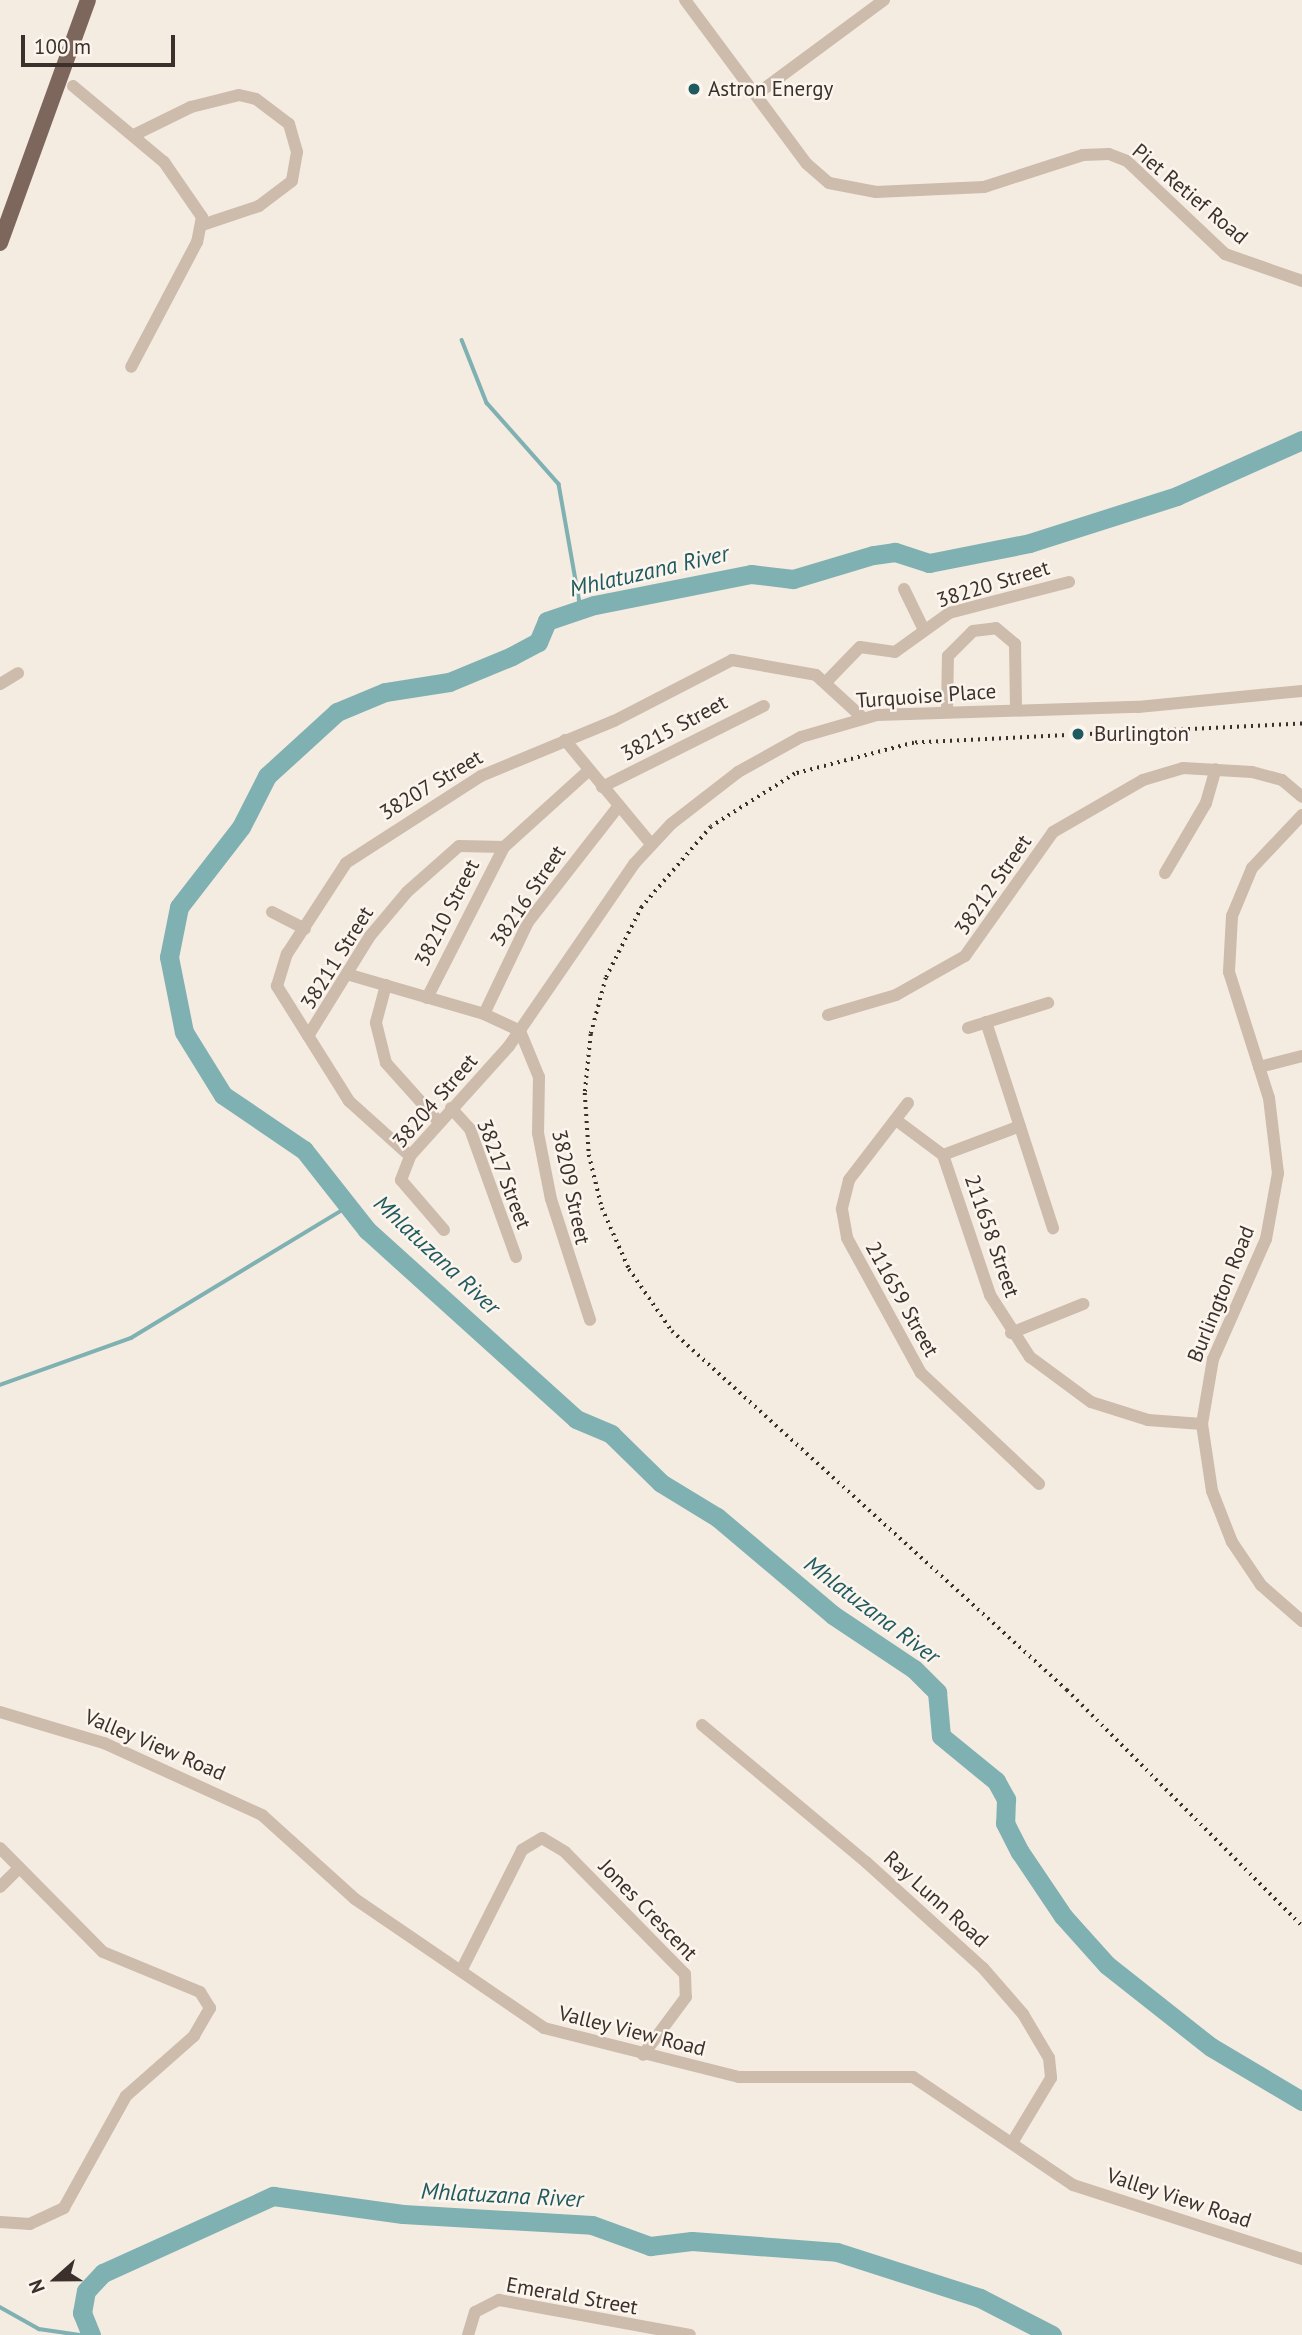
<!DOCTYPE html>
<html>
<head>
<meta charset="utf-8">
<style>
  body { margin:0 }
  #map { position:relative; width:1302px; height:2335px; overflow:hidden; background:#f4ebe1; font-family:"PT Sans",sans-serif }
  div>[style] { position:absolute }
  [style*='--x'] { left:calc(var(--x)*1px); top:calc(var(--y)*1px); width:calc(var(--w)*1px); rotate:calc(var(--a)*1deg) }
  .stream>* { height:3.5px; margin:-1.75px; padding:0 1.75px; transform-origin:1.75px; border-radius:1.75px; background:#7fb0b2 }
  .river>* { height:19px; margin:-9.5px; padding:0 9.5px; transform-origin:9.5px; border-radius:9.5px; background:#7fb0b2 }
  .minor>* { height:12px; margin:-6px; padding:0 6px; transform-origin:6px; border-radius:6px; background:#cdbbac }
  .major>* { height:16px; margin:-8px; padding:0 8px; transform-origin:8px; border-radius:8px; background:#7d675c }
  .rail>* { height:3.5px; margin-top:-1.75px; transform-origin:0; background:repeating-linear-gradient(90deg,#3b302b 0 2px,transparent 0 7px) }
  .dots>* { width:19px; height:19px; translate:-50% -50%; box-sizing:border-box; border:4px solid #fbf5ee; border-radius:50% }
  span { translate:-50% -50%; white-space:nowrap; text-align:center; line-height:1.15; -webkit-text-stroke:5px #fbf5ee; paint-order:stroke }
  .poi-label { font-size:21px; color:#3b302b }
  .left { translate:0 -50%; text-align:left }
  .street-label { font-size:21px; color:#3b302b }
  .water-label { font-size:23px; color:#1f5a5e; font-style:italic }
  .north { position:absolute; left:21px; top:2244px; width:70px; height:70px; -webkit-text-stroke:5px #fbf5ee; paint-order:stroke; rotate:249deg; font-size:19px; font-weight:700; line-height:28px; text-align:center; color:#3b302b }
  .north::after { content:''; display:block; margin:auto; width:24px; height:32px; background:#3b302b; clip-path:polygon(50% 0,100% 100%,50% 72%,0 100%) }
  .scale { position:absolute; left:21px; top:35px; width:154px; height:32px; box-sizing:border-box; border:4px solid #3b302b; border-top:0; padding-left:9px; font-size:21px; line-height:24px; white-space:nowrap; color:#3b302b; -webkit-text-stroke:5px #fbf5ee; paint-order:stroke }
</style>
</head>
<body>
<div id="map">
  <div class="stream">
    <i style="--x:462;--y:340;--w:68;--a:68.4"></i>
    <i style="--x:487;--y:403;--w:108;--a:48.4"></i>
    <i style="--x:559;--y:484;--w:127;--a:80"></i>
    <i style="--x:0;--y:1385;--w:139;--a:-19.7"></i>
    <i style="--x:131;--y:1338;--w:255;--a:-31.2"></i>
    <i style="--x:0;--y:2307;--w:45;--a:29.4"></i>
    <i style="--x:39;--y:2329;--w:41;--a:8.3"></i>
  </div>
  <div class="river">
    <i style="--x:1302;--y:440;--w:137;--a:155.9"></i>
    <i style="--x:1177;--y:496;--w:154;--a:162.3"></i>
    <i style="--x:1030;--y:543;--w:103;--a:168.8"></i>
    <i style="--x:929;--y:563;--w:36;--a:-162"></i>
    <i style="--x:895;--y:552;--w:22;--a:172"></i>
    <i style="--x:873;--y:555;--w:84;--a:163.3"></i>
    <i style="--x:793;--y:579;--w:42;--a:-173.2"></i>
    <i style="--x:751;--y:574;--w:160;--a:168.8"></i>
    <i style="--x:594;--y:605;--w:50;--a:161.2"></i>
    <i style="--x:547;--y:621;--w:23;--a:113"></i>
    <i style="--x:538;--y:642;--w:30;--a:152"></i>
    <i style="--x:512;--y:656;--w:68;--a:157.6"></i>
    <i style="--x:449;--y:682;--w:65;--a:171.1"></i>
    <i style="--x:385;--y:692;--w:52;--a:157.4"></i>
    <i style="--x:337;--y:712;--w:95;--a:137.6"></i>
    <i style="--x:267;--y:776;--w:57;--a:117"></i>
    <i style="--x:241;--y:827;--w:101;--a:127.8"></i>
    <i style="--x:179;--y:907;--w:51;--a:101.3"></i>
    <i style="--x:169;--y:957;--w:76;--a:78.7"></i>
    <i style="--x:184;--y:1032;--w:74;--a:58.2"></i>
    <i style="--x:223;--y:1095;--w:98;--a:34.2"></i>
    <i style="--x:304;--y:1150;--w:102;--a:51.8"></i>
    <i style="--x:367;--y:1230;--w:282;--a:42.1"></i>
    <i style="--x:576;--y:1419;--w:38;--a:23"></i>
    <i style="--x:611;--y:1434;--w:70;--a:44.4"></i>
    <i style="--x:661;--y:1483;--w:66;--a:31.3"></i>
    <i style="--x:717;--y:1517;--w:152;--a:40.2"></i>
    <i style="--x:833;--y:1615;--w:97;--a:33.7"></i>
    <i style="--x:914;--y:1669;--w:33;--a:45"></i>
    <i style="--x:937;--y:1692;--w:44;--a:84.8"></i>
    <i style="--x:941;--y:1736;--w:71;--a:39.3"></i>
    <i style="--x:996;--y:1781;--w:21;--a:61"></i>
    <i style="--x:1006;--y:1799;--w:24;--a:92"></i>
    <i style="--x:1005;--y:1823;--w:33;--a:63"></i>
    <i style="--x:1020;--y:1852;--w:77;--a:56.1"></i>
    <i style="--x:1063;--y:1916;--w:66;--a:48.1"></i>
    <i style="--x:1107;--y:1965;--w:132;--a:38.3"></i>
    <i style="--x:1211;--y:2047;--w:106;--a:30.7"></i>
    <i style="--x:91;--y:2335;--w:24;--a:-112"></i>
    <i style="--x:82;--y:2313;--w:22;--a:-80"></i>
    <i style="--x:86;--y:2291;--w:25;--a:-47"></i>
    <i style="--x:103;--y:2273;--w:187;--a:-24.4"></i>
    <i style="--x:273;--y:2196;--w:131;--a:7.9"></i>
    <i style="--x:403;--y:2214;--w:189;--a:3.3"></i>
    <i style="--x:592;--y:2225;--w:62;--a:19.9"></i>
    <i style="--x:650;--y:2246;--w:42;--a:-6.8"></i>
    <i style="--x:692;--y:2241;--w:145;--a:4.3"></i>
    <i style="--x:837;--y:2252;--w:150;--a:17.8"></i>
    <i style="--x:980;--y:2298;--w:81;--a:27.2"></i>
  </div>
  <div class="minor">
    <i style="--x:685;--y:0;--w:204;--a:53.4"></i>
    <i style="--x:807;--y:164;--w:29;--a:41"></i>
    <i style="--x:829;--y:183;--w:48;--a:10.8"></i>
    <i style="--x:876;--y:192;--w:108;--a:-2.7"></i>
    <i style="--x:984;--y:187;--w:104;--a:-17.9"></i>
    <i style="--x:1083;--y:155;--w:26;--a:-2"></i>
    <i style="--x:1109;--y:154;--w:19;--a:21"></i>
    <i style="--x:1127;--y:161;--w:135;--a:43.5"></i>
    <i style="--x:1225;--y:254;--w:82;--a:19.3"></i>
    <i style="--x:73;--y:86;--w:119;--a:39.9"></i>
    <i style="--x:164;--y:162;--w:67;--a:55.4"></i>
    <i style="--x:202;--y:217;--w:25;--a:101"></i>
    <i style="--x:197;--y:242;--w:141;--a:117.8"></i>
    <i style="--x:757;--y:94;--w:158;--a:-36.5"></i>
    <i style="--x:134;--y:135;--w:64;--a:-26.2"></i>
    <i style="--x:191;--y:107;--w:49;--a:-14"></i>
    <i style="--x:239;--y:95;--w:17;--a:13"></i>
    <i style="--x:256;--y:99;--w:41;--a:37.1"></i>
    <i style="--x:289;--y:124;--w:29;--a:74"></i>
    <i style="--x:297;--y:152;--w:29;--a:100"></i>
    <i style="--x:292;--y:181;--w:41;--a:142.9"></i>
    <i style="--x:259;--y:206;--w:60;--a:161.6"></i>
    <i style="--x:904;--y:589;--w:43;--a:64"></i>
    <i style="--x:827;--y:681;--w:47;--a:-45.9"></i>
    <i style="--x:860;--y:647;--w:35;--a:8"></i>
    <i style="--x:895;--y:652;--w:67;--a:-35.8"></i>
    <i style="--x:949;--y:613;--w:124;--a:-14.5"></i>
    <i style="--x:0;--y:684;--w:21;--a:-31"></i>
    <i style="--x:947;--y:711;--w:55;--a:-89"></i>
    <i style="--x:948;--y:656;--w:35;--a:-45"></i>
    <i style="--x:973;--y:631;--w:23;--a:-7"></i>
    <i style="--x:996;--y:628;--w:25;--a:40"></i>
    <i style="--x:1015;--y:644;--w:64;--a:89.1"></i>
    <i style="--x:565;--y:740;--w:135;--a:50.4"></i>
    <i style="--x:602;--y:787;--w:181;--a:-26.6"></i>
    <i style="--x:1302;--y:815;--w:73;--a:133.3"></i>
    <i style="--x:1252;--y:868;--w:52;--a:112.6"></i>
    <i style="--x:1232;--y:916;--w:56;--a:93.1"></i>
    <i style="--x:1229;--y:972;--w:132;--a:72.4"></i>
    <i style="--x:1269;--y:1098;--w:76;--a:83.2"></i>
    <i style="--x:1278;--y:1173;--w:67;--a:100.3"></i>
    <i style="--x:1266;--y:1239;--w:131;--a:113.8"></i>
    <i style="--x:1213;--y:1359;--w:66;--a:99.6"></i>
    <i style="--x:1202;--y:1424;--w:68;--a:81.5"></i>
    <i style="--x:1212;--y:1491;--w:55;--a:68.6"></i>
    <i style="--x:1232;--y:1542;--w:52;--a:56"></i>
    <i style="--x:1261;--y:1585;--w:55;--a:41.3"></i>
    <i style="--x:1165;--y:873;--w:81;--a:-59.6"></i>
    <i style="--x:1206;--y:803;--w:35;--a:-74"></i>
    <i style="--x:272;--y:912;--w:37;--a:27"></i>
    <i style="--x:350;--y:975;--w:140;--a:16.2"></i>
    <i style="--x:484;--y:1014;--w:40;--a:25"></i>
    <i style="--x:520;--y:1031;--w:50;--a:67.6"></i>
    <i style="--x:539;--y:1077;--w:56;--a:91"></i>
    <i style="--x:538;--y:1133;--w:67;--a:78.9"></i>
    <i style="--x:551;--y:1199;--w:127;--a:72.1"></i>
    <i style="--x:386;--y:985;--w:39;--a:105"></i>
    <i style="--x:376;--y:1023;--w:41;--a:76"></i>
    <i style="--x:386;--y:1063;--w:79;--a:48.1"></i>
    <i style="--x:427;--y:998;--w:169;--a:-63"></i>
    <i style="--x:504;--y:847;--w:113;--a:-42.1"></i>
    <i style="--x:484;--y:1014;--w:102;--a:-64.4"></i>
    <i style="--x:528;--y:922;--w:146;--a:-52"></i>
    <i style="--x:828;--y:1015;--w:71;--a:-16.4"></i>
    <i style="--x:896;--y:995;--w:79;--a:-29.5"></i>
    <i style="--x:965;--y:956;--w:152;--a:-54.6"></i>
    <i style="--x:1053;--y:832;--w:104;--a:-30"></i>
    <i style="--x:1143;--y:780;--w:42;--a:-16.7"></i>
    <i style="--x:1183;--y:768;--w:69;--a:3.3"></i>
    <i style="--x:1252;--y:772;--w:31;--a:15"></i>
    <i style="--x:1282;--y:780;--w:26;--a:40"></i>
    <i style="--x:986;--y:1022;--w:217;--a:72"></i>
    <i style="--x:968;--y:1028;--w:84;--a:-17.4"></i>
    <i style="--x:308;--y:1036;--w:118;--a:-58.2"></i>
    <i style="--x:370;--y:936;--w:57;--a:-49.9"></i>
    <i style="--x:407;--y:892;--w:69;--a:-41.5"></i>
    <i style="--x:459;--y:846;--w:45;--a:1.3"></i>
    <i style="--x:1259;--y:1067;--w:44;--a:-14.3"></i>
    <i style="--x:908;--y:1103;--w:97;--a:127.5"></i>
    <i style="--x:849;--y:1180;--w:30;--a:104"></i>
    <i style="--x:842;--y:1209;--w:29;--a:80"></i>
    <i style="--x:847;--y:1238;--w:154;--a:61.3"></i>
    <i style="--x:921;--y:1373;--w:162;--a:43.2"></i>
    <i style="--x:451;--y:1108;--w:28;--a:48"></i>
    <i style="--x:470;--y:1129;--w:136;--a:70.2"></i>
    <i style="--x:896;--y:1120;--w:59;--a:36.7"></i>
    <i style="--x:943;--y:1155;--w:148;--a:71.4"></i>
    <i style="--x:990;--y:1295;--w:74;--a:57.2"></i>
    <i style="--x:1030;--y:1357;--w:76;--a:36.4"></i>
    <i style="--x:1091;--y:1402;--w:60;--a:17.5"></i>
    <i style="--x:1148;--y:1420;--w:54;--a:4.2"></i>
    <i style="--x:943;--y:1155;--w:82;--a:-20.6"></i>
    <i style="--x:410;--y:1156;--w:82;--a:-138"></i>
    <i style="--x:349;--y:1101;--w:136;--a:-122.1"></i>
    <i style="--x:277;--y:986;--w:34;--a:-73"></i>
    <i style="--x:287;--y:954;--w:108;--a:-57"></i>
    <i style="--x:346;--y:863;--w:161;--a:-32.8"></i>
    <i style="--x:481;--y:776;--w:144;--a:-22.5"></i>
    <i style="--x:614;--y:721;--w:133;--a:-27.3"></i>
    <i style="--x:732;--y:660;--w:85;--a:10.1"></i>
    <i style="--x:816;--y:675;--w:64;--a:42.5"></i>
    <i style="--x:444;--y:1230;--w:66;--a:-130.7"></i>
    <i style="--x:401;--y:1180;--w:26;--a:-69"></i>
    <i style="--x:410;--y:1156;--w:148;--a:-48"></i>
    <i style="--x:509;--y:1046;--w:221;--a:-55.5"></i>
    <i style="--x:634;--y:864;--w:54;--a:-47.2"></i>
    <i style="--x:671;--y:824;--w:85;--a:-37.8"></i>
    <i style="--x:738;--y:772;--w:72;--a:-29.1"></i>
    <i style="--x:801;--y:737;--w:79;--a:-16.1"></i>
    <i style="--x:877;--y:715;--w:261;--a:-1.8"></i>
    <i style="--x:1138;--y:707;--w:165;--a:-5.6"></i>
    <i style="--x:1011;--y:1333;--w:78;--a:-21.9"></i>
    <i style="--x:0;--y:1712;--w:109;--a:16.6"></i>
    <i style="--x:104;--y:1743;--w:174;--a:24.5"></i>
    <i style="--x:262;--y:1815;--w:125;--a:42.1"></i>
    <i style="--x:355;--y:1899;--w:229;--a:34.3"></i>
    <i style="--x:544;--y:2028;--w:201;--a:14.1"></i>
    <i style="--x:739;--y:2077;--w:174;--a:0"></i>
    <i style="--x:913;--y:2077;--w:193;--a:34"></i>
    <i style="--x:1073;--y:2185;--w:241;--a:17.9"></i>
    <i style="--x:702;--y:1725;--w:214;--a:39.9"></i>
    <i style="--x:866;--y:1862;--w:158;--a:42.2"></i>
    <i style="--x:983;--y:1968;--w:61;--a:49"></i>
    <i style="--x:1023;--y:2014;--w:51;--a:59.4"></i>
    <i style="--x:1049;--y:2058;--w:20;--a:84"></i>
    <i style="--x:1051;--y:2078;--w:76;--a:121"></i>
    <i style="--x:0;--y:1848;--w:146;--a:45.3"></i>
    <i style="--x:103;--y:1952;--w:105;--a:22.4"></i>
    <i style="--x:200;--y:1992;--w:19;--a:58"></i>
    <i style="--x:210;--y:2008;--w:32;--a:120"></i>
    <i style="--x:194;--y:2036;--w:91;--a:138.6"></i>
    <i style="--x:126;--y:2096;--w:128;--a:119"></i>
    <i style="--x:64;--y:2208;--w:38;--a:155"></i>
    <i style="--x:30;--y:2224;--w:30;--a:-176"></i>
    <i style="--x:0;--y:1887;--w:27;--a:-45"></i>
    <i style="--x:461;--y:1971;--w:136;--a:-63.2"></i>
    <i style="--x:522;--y:1850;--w:23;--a:-31"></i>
    <i style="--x:542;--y:1838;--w:27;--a:31"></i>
    <i style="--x:565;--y:1852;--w:171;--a:45.5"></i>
    <i style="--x:685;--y:1974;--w:23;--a:88"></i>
    <i style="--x:686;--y:1997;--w:72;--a:126.6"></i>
    <i style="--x:468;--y:2335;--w:24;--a:-73"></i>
    <i style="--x:475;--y:2312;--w:27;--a:-27"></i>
    <i style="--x:499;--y:2300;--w:194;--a:10.4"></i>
  </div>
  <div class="major">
    <i style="--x:0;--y:243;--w:258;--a:-70.1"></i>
  </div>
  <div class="rail">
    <i style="--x:1302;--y:724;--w:388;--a:177.2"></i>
    <i style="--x:914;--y:743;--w:123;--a:165.4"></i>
    <i style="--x:795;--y:774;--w:99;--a:147.8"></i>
    <i style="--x:711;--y:827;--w:106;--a:130.8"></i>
    <i style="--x:642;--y:907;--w:80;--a:116.9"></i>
    <i style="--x:606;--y:978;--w:58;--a:105"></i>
    <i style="--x:591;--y:1034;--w:59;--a:95.8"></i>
    <i style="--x:585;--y:1093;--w:62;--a:86.3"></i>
    <i style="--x:589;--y:1155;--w:55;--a:76.2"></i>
    <i style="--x:602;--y:1208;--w:67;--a:66.1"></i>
    <i style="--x:629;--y:1269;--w:75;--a:55.3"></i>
    <i style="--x:672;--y:1331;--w:534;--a:42.27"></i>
    <i style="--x:1067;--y:1690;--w:333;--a:45.1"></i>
  </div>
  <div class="dots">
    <i style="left:694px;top:89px;background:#1f5a5e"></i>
    <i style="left:1078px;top:734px;background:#1f5a5e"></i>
  </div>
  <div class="poi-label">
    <span class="left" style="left:708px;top:89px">Astron Energy</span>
    <span class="left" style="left:1094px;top:734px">Burlington</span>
  </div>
  <div class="street-label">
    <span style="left:1190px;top:194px;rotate:40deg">Piet Retief Road</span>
    <span style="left:993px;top:584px;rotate:-17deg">38220 Street</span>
    <span style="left:926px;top:696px;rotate:-4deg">Turquoise Place</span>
    <span style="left:674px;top:728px;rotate:-28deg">38215 Street</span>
    <span style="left:431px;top:785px;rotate:-31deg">38207 Street</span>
    <span style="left:993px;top:885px;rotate:-55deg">38212 Street</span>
    <span style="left:528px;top:896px;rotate:-56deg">38216 Street</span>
    <span style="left:447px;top:913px;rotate:-63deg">38210 Street</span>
    <span style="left:337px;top:958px;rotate:-58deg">38211 Street</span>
    <span style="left:435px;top:1101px;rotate:-49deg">38204 Street</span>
    <span style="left:504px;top:1174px;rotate:69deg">38217 Street</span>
    <span style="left:571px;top:1187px;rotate:78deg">38209 Street</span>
    <span style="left:992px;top:1236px;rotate:71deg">211658 Street</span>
    <span style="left:1221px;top:1294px;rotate:-68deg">Burlington Road</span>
    <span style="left:902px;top:1299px;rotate:61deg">211659 Street</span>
    <span style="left:155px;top:1745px;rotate:23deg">Valley View Road</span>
    <span style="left:936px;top:1899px;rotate:42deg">Ray Lunn Road</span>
    <span style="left:648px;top:1910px;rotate:46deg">Jones Crescent</span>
    <span style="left:632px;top:2031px;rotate:14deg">Valley View Road</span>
    <span style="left:1179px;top:2198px;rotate:18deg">Valley View Road</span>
    <span style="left:572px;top:2296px;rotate:10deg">Emerald Street</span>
  </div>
  <div class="water-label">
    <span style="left:649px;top:571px;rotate:-13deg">Mhlatuzana River</span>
    <span style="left:437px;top:1255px;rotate:43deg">Mhlatuzana River</span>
    <span style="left:872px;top:1610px;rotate:37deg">Mhlatuzana River</span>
    <span style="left:502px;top:2195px;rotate:3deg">Mhlatuzana River</span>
  </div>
  <div class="north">N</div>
  <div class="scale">100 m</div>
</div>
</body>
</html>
